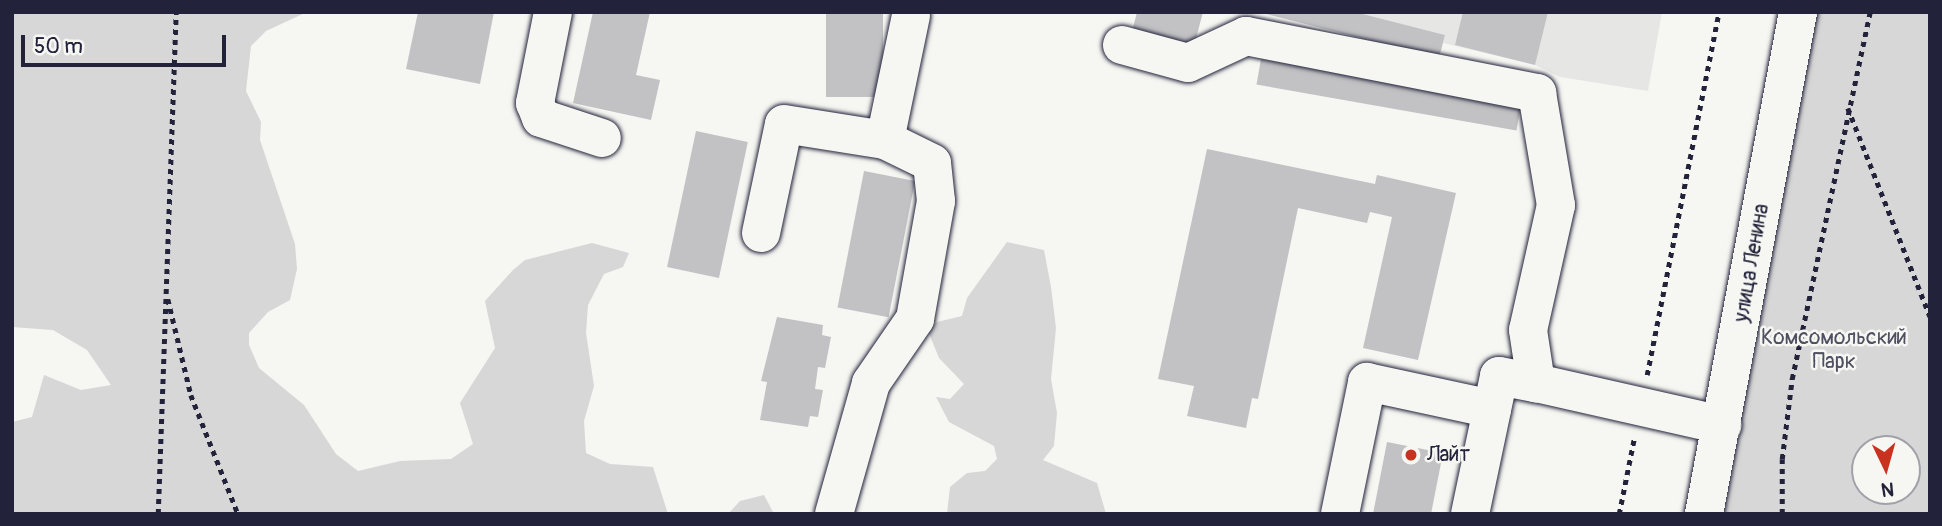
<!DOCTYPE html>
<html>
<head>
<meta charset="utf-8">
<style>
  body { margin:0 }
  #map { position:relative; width:1942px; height:526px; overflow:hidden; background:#f6f6f2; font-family:Pangolin,sans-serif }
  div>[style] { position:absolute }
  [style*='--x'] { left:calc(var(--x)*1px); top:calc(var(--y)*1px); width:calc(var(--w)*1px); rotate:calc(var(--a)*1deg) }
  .built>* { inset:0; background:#e6e6e4 }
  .green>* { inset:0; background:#d7d7d7 }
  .building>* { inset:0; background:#c2c2c4; transform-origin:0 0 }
  .path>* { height:4.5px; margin-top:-2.25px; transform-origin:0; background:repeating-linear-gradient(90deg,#22223b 0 5px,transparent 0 10px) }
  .roads { filter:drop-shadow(0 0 2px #22223b) drop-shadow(0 0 2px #22223b) }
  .minor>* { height:38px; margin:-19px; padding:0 19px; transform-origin:19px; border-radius:19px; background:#f6f6f2 }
  .major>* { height:38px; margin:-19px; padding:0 19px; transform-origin:19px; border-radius:19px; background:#f6f6f2 }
  .dots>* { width:19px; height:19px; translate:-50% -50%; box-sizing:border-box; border:4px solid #f6f6f2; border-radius:50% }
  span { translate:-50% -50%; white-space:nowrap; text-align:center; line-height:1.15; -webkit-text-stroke:5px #f6f6f2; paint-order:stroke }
  .street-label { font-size:21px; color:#22223b }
  .park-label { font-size:21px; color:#4f4f62 }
  .poi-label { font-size:21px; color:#22223b }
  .left { translate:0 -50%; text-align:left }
  .frame { position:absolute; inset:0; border:14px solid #22223b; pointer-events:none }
  .north { position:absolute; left:1851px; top:435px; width:70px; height:70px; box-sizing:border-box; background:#f6f6f2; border:2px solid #a1a1a9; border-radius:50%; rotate:175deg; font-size:19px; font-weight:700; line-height:28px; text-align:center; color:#22223b }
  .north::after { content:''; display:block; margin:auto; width:24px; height:32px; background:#c8321e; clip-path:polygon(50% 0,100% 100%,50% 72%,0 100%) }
  .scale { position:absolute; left:21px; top:35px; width:205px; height:32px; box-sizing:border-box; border:4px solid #22223b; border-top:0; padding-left:9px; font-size:21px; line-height:24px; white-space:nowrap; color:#22223b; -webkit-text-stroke:5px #f6f6f2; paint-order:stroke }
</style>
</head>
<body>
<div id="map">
  <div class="built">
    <i style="clip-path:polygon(1355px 12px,1662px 12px,1648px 91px,1560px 77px,1535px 65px,1443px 43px,1445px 35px)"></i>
  </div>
  <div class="green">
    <i style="clip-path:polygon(12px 12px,307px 12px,266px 31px,251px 46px,246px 91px,261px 122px,260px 140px,295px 244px,297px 269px,290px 300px,268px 312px,249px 333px,249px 345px,259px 368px,304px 405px,336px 454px,358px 471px,400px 461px,451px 459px,473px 444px,460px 403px,495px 348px,485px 301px,513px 270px,525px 260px,592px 243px,629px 253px,623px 267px,604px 274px,588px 305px,586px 333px,594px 386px,584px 421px,586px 453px,610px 464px,653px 467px,668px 514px,12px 514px,12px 422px,32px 417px,44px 375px,81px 390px,111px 385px,87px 350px,53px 330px,12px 327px)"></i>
    <i style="clip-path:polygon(evenodd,1798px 12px,1930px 12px,1930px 514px,1704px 514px,1798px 12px,1865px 449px,1907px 449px,1907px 491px,1865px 491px,1865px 449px)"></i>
    <i style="clip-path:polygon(1007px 242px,1044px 250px,1051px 287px,1056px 328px,1051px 379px,1057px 413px,1054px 446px,1043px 460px,1097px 483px,1106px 514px,947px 514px,950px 487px,967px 473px,985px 471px,997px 459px,994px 446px,949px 422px,936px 397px,950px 399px,964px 384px,939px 358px,928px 331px,937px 322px,962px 316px,967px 298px)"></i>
    <i style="clip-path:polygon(764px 495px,774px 514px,728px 514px,740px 501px)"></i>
  </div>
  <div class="building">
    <i style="clip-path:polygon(418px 12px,494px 12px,480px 84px,406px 69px)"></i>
    <i style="clip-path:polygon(593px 12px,650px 12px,636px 75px,660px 80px,651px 120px,573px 103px)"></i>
    <i style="left:826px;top:12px;width:57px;height:85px"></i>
    <i style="clip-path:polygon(1137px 12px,1203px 12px,1194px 46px,1133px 28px)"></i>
    <i style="clip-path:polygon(1355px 12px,1445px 35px,1439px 58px,1262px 13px)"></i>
    <i style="clip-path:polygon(1463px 12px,1548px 12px,1535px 65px,1455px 45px)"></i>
    <i style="left:1261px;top:59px;width:264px;height:26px;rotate:10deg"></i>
    <i style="left:696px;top:131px;width:53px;height:139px;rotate:12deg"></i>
    <i style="clip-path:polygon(1207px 149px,1375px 184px,1377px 175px,1456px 193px,1418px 360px,1363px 348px,1392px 217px,1370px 212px,1367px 223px,1298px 208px,1258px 399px,1252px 398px,1246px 428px,1187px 416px,1194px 386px,1158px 379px)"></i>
    <i style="left:864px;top:171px;width:52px;height:139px;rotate:11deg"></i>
    <i style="clip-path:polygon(777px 317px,823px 325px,822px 335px,831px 337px,825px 368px,818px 367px,815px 389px,823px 390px,818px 417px,810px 416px,808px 427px,760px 420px,767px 382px,761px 381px)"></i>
    <i style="clip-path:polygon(1387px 442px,1443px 453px,1431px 514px,1373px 514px)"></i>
  </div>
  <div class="path">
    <i style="--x:1848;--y:108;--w:224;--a:68.5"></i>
    <i style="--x:168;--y:299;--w:99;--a:76.5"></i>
    <i style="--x:191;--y:395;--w:128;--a:68.4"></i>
    <i style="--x:1647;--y:375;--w:370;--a:-78.8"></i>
    <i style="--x:158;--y:514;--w:502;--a:-87.95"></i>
    <i style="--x:1619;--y:514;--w:76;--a:-78.7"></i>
    <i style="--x:1782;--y:514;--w:55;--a:-90"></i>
    <i style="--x:1782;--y:459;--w:81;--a:-82.9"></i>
    <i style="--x:1792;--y:379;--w:375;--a:-78"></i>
  </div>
  <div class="roads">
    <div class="minor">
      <i style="--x:553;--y:12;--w:93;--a:101.2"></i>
      <i style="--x:535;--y:103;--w:16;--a:68"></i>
      <i style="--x:541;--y:118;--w:64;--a:18.2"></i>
      <i style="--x:1122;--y:45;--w:68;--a:15.3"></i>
      <i style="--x:1188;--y:63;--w:64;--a:-25"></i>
      <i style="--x:1246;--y:36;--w:297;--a:11.1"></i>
      <i style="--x:1537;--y:93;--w:114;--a:80.4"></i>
      <i style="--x:1556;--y:205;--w:128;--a:102.6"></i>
      <i style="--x:1528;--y:330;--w:54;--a:81.4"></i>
      <i style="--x:1536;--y:383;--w:191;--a:12.7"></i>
      <i style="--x:761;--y:233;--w:111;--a:-78.1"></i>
      <i style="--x:784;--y:124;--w:102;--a:9"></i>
      <i style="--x:834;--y:514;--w:136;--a:-74.2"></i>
      <i style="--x:871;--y:383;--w:78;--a:-55.5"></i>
      <i style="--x:915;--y:319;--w:120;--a:-79.9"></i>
      <i style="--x:936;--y:201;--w:38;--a:-96"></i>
      <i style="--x:932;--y:163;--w:52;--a:-153.9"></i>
      <i style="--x:885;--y:140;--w:127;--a:-78.2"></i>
      <i style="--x:1340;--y:514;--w:135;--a:-78.4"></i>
      <i style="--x:1367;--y:382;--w:128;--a:12.2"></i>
      <i style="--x:1470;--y:514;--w:141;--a:-78.1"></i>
      <i style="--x:1499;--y:376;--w:38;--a:11"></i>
    </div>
    <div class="major">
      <i style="--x:1704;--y:514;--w:511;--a:-79.39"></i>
    </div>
  </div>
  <div class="dots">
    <i style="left:1411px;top:455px;background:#c8321e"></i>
  </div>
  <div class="street-label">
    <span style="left:1752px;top:263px;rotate:-80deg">улица Ленина</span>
  </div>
  <div class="park-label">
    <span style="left:1834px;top:350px">Комсомольский<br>Парк</span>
  </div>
  <div class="poi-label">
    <span class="left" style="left:1427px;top:455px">Лайт</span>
  </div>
  <div class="frame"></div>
  <div class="north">N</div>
  <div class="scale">50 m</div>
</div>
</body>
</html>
